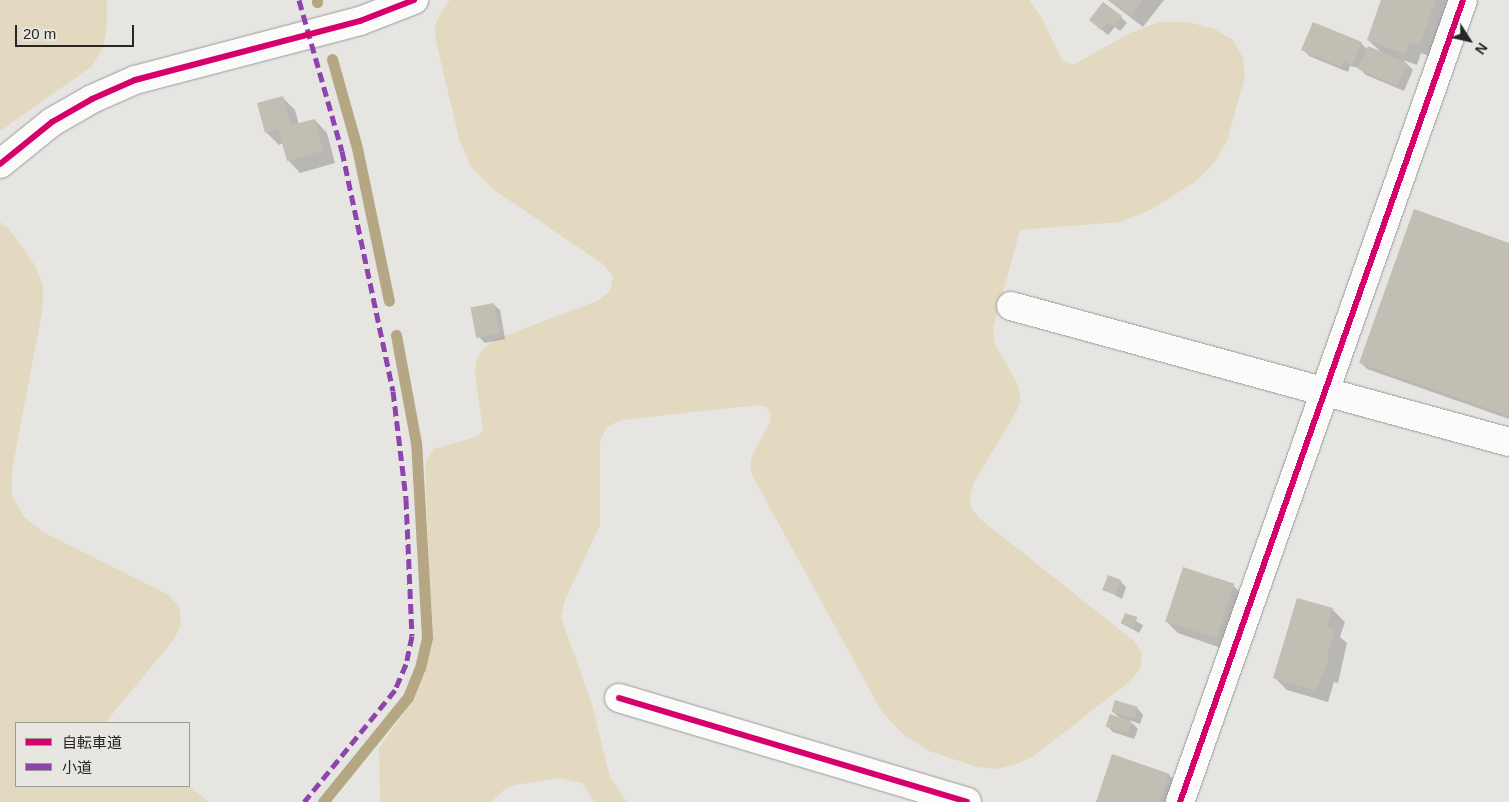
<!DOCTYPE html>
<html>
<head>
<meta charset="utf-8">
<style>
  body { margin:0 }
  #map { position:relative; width:1509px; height:802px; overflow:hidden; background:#e6e5e2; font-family:Arial,"Noto Sans JP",sans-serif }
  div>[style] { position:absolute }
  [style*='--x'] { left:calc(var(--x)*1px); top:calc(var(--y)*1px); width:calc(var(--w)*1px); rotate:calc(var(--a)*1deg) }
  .green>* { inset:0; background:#e3d9c0 }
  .shadow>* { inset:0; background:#0003; transform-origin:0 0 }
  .stream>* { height:11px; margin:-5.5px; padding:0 5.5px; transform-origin:5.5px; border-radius:5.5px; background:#b5a784 }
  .building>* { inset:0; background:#c2beb3; transform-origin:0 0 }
  .roads { filter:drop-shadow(0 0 1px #9b9a98) drop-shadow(0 0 1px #9b9a98) }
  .street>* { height:28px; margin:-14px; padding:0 14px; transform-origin:14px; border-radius:14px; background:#fbfbfb }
  .quiet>* { height:5px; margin-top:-2.5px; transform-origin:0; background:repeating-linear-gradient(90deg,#8e44ad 0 10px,transparent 0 15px) }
  .cycleway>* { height:6px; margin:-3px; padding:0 3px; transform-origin:3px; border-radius:3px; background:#d6006c }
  span { translate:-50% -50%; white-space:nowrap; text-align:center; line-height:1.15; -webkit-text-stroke:4.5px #e8e6e0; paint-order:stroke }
  .legend { position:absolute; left:15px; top:722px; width:175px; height:65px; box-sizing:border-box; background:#e8e6e0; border:1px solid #9b9995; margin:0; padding:6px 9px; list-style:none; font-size:15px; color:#272624 }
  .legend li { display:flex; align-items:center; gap:10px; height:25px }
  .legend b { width:25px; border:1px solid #9b9995 }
  .north { position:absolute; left:1444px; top:15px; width:50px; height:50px; -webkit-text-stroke:4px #e8e6e0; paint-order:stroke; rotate:125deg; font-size:14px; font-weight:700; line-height:20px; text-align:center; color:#272624 }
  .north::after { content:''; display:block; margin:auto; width:18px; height:22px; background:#272624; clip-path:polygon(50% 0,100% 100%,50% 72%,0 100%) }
  .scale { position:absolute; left:15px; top:25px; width:119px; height:22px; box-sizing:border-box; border:2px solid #272624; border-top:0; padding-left:6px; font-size:15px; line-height:18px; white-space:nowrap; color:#272624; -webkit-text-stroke:4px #e8e6e0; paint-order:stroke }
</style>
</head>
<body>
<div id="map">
  <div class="green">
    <i style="clip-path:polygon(0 0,107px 0,107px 26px,103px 48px,91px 67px,0 131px)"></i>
    <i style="clip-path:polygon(450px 0,1029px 0,1042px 18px,1062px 60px,1073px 65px,1130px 33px,1160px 22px,1188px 22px,1214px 29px,1233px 40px,1243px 58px,1245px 77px,1227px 141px,1214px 163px,1195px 182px,1150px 210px,1120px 222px,1020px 230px,993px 328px,995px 344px,1018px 385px,1021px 400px,1015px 414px,974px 482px,970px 495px,972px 509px,980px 519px,1133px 640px,1142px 653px,1140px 669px,1129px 682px,1032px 757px,1014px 765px,996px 769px,977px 767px,929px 751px,904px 735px,882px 712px,753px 477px,750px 467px,752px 456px,770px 422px,771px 414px,766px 407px,758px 405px,621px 420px,606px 427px,600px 443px,600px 525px,565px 600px,561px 618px,592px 704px,610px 777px,627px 802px,594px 802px,582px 783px,559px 778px,515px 785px,505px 789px,491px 802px,380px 802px,379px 748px,413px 700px,426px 670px,432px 638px,425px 466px,428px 457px,434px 449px,478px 436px,483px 429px,475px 374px,476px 361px,483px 349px,494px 340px,597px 301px,610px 291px,613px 276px,603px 264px,494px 190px,471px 167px,459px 139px,436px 41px,435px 26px,441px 12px)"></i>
    <i style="clip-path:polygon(0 222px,9px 229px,34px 264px,43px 285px,43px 307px,12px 470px,12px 495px,24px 517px,43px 532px,167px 594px,179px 606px,181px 623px,175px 638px,105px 723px,16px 723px,16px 786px,189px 785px,208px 802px,0 802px)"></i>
  </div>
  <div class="shadow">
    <i style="clip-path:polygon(1108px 0,1164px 0,1143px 27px)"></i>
    <i style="clip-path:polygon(1382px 0,1452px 0,1432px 57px,1421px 53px,1417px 65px,1403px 60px,1413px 70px,1404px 91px,1366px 75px,1359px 68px,1350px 66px,1348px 72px,1309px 56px,1303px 49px,1361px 43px,1368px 50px,1382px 53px,1368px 40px)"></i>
    <i style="clip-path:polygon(1121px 17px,1127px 23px,1120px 31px,1115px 27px,1108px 35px,1097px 26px)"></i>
    <i style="clip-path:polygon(283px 98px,295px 110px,299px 125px,315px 120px,327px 133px,335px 163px,300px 173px,288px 160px,283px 143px,279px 145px,266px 132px)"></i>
    <i style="clip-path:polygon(1509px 244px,1509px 419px,1367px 369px,1361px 363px)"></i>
    <i style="clip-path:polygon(493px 304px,500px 310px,505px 339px,485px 343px,479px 337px)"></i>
    <i style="clip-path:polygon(1120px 581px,1126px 587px,1122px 599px,1104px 589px)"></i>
    <i style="clip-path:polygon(1233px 585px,1245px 598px,1227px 650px,1178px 633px,1165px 620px)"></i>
    <i style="clip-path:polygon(1332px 609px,1345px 622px,1340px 637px,1347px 643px,1338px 683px,1334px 682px,1328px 702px,1287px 690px,1274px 677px)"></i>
    <i style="left:1125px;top:615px;width:21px;height:9px;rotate:29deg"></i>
    <i style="clip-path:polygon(1137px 708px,1143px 715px,1140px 724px,1129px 720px,1138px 729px,1134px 739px,1113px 732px,1107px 726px,1121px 719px,1112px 711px)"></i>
    <i style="clip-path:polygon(1169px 775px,1181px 787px,1176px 802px,1097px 802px)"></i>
  </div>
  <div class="stream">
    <i style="--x:317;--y:0;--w:2;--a:90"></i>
    <i style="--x:332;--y:59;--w:92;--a:74.3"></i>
    <i style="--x:357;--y:148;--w:156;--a:78.2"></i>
    <i style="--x:323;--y:802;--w:135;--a:-51"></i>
    <i style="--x:408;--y:697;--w:31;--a:-68"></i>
    <i style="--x:420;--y:668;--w:32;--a:-77"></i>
    <i style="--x:427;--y:637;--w:194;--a:-93.2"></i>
    <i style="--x:416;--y:443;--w:110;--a:-100.5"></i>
  </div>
  <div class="building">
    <i style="clip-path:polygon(1110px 0,1142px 0,1131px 16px)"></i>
    <i style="clip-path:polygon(1381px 0,1436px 0,1419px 46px,1409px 42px,1405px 54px,1367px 40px)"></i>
    <i style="clip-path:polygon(1103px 2px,1122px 16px,1114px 26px,1108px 22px,1101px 30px,1089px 20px)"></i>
    <i style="clip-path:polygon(1313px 22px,1362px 42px,1352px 65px,1344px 61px,1341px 67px,1301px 50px)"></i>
    <i style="left:1368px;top:46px;width:43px;height:25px;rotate:24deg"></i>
    <i style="clip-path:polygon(283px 96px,291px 125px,315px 119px,323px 151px,287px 161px,278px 129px,265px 133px,257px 103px)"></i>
    <i style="clip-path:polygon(1414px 209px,1509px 243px,1509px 416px,1359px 363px)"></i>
    <i style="left:494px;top:303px;width:31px;height:24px;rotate:79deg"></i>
    <i style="left:1183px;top:567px;width:54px;height:57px;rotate:18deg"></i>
    <i style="left:1108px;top:575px;width:14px;height:16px;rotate:21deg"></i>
    <i style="clip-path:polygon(1297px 598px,1333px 608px,1327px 627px,1335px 629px,1327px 656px,1330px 656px,1316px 691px,1273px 678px)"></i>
    <i style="left:1125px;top:613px;width:13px;height:11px;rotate:18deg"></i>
    <i style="left:1115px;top:700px;width:24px;height:12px;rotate:17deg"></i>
    <i style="left:1110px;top:714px;width:23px;height:13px;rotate:20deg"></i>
    <i style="clip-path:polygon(1112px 754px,1170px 774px,1159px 802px,1096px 802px)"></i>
  </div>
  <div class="roads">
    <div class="street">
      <i style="--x:0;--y:164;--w:67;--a:-38.9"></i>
      <i style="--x:52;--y:122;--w:46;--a:-29.9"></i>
      <i style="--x:92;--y:99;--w:47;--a:-23.8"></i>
      <i style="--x:135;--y:80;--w:233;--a:-14.7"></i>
      <i style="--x:360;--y:21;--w:58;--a:-21.3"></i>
      <i style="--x:1011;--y:306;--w:516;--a:15.27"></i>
      <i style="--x:619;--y:698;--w:363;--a:16.6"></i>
      <i style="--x:1180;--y:802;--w:850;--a:-70.56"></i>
    </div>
  </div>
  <div class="quiet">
    <i style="--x:299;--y:0;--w:157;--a:74.1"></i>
    <i style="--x:342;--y:151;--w:245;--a:78"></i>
    <i style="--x:393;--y:391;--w:109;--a:83.1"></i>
    <i style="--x:406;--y:499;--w:137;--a:87.5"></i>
    <i style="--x:412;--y:636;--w:29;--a:102"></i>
    <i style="--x:406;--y:664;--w:28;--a:113"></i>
    <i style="--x:395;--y:690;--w:144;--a:129.1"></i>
  </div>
  <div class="cycleway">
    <i style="--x:0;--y:164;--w:67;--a:-38.9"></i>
    <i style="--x:52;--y:122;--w:46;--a:-29.9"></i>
    <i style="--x:92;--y:99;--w:47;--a:-23.8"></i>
    <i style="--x:135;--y:80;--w:233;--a:-14.7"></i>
    <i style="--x:360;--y:21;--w:58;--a:-21.3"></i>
    <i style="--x:619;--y:698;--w:363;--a:16.6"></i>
    <i style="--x:1180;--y:802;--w:850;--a:-70.56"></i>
  </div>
  <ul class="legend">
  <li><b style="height:6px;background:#d6006c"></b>自転車道</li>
  <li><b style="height:6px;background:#8e44ad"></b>小道</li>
  </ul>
  <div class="north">N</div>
  <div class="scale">20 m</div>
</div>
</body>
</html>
